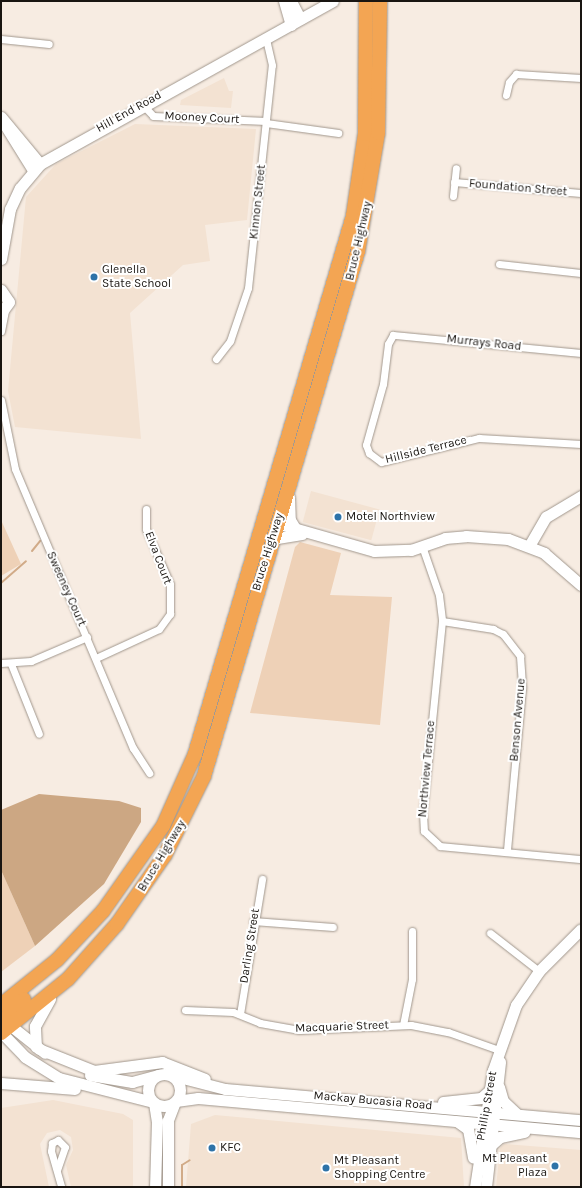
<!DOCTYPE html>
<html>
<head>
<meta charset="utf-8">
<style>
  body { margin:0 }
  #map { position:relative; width:582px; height:1188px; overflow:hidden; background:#f7ece2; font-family:Karla,sans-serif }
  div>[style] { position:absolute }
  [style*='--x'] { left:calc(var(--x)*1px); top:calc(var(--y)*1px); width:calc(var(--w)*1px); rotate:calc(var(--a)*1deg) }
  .built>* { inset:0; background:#f3e2d2; transform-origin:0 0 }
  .green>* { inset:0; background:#eed1b7 }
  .forest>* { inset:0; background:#cca783 }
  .stream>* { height:2px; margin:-1px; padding:0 1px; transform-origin:1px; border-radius:1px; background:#d1ab88 }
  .roads { filter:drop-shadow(0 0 1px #a1978d) drop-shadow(0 0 1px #a1978d) }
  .street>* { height:7px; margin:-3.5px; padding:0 3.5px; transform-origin:3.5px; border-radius:3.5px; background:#fff }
  .secondary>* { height:11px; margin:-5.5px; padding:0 5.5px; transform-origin:5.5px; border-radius:5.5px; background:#fff }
  .secondary>.ring { margin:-5.5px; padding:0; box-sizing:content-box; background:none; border:11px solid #fff; border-radius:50% }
  .highway>* { height:14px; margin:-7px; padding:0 7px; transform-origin:7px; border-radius:7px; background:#f3a553 }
  .dots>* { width:11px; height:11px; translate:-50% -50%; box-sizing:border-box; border:2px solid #fff; border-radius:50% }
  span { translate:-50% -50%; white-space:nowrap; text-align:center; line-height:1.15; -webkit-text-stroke:4px #fff; paint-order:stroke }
  .street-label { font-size:12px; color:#191511 }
  .poi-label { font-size:12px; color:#191511 }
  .left { translate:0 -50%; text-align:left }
  .right { translate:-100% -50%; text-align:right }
  .frame { position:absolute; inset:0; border:2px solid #191511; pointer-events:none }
</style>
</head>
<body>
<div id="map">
  <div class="built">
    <i style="clip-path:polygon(224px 78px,229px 91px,233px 91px,231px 108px,180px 105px,181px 100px)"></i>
    <i style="clip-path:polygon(135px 124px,256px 129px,247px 220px,205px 225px,210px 261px,183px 265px,130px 313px,141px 439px,15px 427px,8px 391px,26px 197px,56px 164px)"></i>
    <i style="left:311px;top:491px;width:71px;height:32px;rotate:15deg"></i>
    <i style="clip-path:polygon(53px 1100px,123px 1114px,133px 1120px,133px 1187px,71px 1187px,66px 1165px,73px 1150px,71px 1137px,60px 1130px,47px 1133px,40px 1144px,49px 1187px,1px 1187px,1px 1108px)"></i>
    <i style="clip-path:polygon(215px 1115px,461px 1138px,464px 1187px,186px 1187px,191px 1124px)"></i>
    <i style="clip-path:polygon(504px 1144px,581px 1150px,581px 1187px,496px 1187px,500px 1148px)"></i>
  </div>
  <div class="green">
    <i style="clip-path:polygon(1px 520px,21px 564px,1px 576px)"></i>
    <i style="clip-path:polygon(300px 542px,341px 553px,330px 595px,392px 597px,380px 725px,250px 713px,295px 547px)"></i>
    <i style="clip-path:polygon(1px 870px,35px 946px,1px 972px)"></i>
  </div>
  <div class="forest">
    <i style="clip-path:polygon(39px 794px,119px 801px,141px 808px,141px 822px,104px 884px,35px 946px,1px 870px,1px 810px)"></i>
  </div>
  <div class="stream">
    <i style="--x:32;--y:551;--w:13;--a:-51"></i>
    <i style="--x:1;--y:583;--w:33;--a:-41"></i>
    <i style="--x:182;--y:1187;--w:22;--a:-90"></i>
    <i style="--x:182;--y:1165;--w:9;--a:-32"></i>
  </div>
  <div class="roads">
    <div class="street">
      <i style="--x:1;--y:39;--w:48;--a:5.9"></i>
      <i style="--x:506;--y:95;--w:13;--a:-77"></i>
      <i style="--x:509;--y:82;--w:11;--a:-49"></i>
      <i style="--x:516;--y:74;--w:65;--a:3.5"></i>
      <i style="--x:142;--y:104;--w:16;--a:47"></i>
      <i style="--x:153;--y:116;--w:113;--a:2.5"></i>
      <i style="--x:266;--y:123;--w:73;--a:7.9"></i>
      <i style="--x:454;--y:182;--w:127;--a:5"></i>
      <i style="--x:453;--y:196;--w:28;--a:-84"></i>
      <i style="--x:499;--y:264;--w:82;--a:6.3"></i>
      <i style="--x:1;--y:331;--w:20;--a:-79"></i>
      <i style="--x:581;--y:353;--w:189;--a:-174.5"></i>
      <i style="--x:393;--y:335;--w:10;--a:119"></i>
      <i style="--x:388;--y:344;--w:40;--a:97.1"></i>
      <i style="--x:383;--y:384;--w:63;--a:105.6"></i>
      <i style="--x:366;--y:445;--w:9;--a:69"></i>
      <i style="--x:369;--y:453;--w:15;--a:37"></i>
      <i style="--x:381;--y:462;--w:101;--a:-13.8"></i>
      <i style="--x:479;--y:438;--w:102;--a:3.4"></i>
      <i style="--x:216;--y:359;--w:23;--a:-52"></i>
      <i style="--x:230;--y:341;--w:56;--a:-71.2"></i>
      <i style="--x:248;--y:288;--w:224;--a:-83.9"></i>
      <i style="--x:272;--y:65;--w:27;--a:-103"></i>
      <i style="--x:1;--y:400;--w:70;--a:78.5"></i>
      <i style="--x:15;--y:469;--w:303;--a:67.1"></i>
      <i style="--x:133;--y:748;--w:30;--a:57"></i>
      <i style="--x:422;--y:546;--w:52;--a:70.9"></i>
      <i style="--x:439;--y:595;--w:26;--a:83"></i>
      <i style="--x:442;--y:621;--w:193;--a:95.7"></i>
      <i style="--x:423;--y:813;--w:18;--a:87"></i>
      <i style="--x:424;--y:831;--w:22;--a:43"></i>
      <i style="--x:440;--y:846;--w:142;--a:5.3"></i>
      <i style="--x:442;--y:621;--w:52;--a:8.9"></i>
      <i style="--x:493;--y:629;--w:11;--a:27"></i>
      <i style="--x:503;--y:634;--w:28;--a:52"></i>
      <i style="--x:520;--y:656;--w:32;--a:86"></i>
      <i style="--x:522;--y:688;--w:164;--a:95.3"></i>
      <i style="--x:96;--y:658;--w:69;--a:-24.7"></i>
      <i style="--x:159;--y:629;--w:19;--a:-54"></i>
      <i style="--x:170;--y:614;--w:30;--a:-90"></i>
      <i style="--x:170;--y:584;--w:60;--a:-113.6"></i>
      <i style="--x:146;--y:529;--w:20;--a:-90"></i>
      <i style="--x:1;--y:663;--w:30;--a:-4"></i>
      <i style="--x:31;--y:661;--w:61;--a:-23.2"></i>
      <i style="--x:11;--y:664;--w:75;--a:68.2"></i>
      <i style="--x:253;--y:921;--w:80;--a:4.3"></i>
      <i style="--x:490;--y:933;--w:62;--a:37.8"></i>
      <i style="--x:185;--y:1010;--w:48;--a:2.4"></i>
      <i style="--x:233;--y:1012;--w:29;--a:22"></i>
      <i style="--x:260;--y:1023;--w:40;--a:10"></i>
      <i style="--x:299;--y:1030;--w:112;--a:-2.6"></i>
      <i style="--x:411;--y:1025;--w:38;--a:11"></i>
      <i style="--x:448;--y:1032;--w:54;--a:19.4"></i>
      <i style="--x:240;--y:1014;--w:137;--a:-80.7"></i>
      <i style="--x:403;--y:1025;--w:47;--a:-78.9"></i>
      <i style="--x:412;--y:979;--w:48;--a:-90"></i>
      <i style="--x:57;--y:1170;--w:24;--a:-71"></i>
      <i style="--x:65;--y:1147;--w:10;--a:-135"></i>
      <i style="--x:58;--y:1140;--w:7;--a:153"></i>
      <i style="--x:52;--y:1143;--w:8;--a:97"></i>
      <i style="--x:51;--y:1151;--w:37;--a:74"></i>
    </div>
    <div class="secondary">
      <i style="--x:284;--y:1;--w:25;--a:74"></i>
      <i style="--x:291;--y:1;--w:20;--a:63"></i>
      <i style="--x:1;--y:117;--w:61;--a:50.3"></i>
      <i style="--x:5;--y:125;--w:53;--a:58.1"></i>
      <i style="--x:1;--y:259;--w:51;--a:-79.8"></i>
      <i style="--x:10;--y:209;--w:23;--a:-65"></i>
      <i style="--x:20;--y:188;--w:31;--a:-50"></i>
      <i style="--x:40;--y:164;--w:335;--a:-29.1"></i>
      <i style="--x:1;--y:290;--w:14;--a:56"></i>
      <i style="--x:9;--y:302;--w:14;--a:126"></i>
      <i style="--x:289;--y:497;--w:23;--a:88"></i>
      <i style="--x:290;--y:520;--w:9;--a:58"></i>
      <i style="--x:276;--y:523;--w:102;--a:15.9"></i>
      <i style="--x:374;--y:551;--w:37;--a:-2"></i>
      <i style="--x:411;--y:550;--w:36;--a:-19"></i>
      <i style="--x:445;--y:538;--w:21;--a:-5"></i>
      <i style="--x:466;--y:536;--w:42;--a:4.1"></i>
      <i style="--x:508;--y:539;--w:39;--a:21"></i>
      <i style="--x:544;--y:553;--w:49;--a:40.9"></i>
      <i style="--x:271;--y:539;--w:31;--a:-9"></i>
      <i style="--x:529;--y:546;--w:34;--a:-60"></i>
      <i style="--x:546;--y:517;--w:41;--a:-31"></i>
      <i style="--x:11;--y:1026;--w:43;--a:38.5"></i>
      <i style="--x:2;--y:1033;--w:33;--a:46"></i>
      <i style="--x:25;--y:1057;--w:40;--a:32"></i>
      <i style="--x:59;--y:1078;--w:97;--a:14.3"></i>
      <i style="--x:36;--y:1047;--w:21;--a:-93"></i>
      <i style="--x:35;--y:1026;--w:31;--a:-61"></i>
      <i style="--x:39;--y:1049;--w:59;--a:21.8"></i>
      <i style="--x:94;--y:1071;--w:69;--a:-7.5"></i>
      <i style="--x:162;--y:1062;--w:46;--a:21.6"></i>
      <i class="ring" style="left:148px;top:1074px;width:21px;height:21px"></i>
      <i style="--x:167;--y:1074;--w:60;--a:14.5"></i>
      <i style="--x:225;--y:1089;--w:357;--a:5"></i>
      <i style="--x:90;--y:1075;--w:43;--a:9.5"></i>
      <i style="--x:132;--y:1082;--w:27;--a:-15"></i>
      <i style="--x:1;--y:1083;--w:74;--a:4.6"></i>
      <i style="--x:499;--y:1087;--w:15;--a:74"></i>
      <i style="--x:503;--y:1101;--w:19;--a:43"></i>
      <i style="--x:176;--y:1101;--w:22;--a:-8"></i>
      <i style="--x:198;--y:1098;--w:385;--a:5.1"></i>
      <i style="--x:443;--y:1102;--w:38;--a:-6"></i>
      <i style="--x:481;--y:1098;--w:12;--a:-42"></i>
      <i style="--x:154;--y:1103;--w:18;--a:81"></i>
      <i style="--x:157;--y:1121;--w:66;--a:91.7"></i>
      <i style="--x:458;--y:1122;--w:12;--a:35"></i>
      <i style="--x:468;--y:1129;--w:29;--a:80"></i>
      <i style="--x:490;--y:1146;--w:13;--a:-42"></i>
      <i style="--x:500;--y:1137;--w:25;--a:-12"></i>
      <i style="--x:168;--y:1187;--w:67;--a:-90"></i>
      <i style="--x:168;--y:1120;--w:19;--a:-69"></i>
      <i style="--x:475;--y:1187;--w:118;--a:-81.3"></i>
      <i style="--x:493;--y:1070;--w:69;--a:-70.5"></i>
      <i style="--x:516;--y:1005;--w:41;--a:-55.9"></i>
      <i style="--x:539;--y:971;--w:59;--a:-45"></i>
      <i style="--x:486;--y:1187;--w:126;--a:-83.6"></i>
    </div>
    <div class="highway">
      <i style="--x:1;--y:1005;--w:72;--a:-38.8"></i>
      <i style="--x:57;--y:960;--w:67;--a:-46.8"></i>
      <i style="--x:103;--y:911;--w:104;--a:-54.8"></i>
      <i style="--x:163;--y:826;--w:79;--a:-66"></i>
      <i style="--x:195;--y:754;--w:561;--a:-73.63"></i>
      <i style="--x:353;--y:216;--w:83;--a:-81.7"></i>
      <i style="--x:365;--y:134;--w:133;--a:-89.6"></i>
      <i style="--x:1;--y:1023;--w:33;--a:-46"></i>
      <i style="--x:1;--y:1033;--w:86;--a:-38.9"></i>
      <i style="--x:68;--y:979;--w:74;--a:-48.3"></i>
      <i style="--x:117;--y:924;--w:84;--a:-55.2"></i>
      <i style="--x:165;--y:855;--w:88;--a:-63.7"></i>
      <i style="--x:204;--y:776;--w:547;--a:-73.65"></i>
      <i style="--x:358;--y:251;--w:120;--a:-80.4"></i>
      <i style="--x:378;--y:133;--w:132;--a:-89.1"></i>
    </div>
  </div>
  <div class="dots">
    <i style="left:94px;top:277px;background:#2e73a8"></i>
    <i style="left:338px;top:517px;background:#2e73a8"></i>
    <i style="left:212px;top:1148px;background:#2e73a8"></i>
    <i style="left:555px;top:1166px;background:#2e73a8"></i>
    <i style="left:326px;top:1168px;background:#2e73a8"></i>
  </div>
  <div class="street-label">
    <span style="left:129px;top:112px;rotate:-29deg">Hill End Road</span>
    <span style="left:202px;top:118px;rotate:3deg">Mooney Court</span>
    <span style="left:518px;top:188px;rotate:5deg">Foundation Street</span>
    <span style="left:258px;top:202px;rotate:-84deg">Kinnon Street</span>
    <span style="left:359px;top:241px;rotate:-77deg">Bruce Highway</span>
    <span style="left:484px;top:343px;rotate:6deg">Murrays Road</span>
    <span style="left:426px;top:450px;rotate:-14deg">Hillside Terrace</span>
    <span style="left:268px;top:552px;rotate:-73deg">Bruce Highway</span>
    <span style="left:158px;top:558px;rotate:69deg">Elva Court</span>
    <span style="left:66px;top:589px;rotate:66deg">Sweeney Court</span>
    <span style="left:518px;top:720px;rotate:-85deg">Benson Avenue</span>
    <span style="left:427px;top:769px;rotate:-85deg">Northview Terrace</span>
    <span style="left:162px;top:856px;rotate:-59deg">Bruce Highway</span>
    <span style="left:250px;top:946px;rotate:-81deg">Darling Street</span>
    <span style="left:342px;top:1027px;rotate:-2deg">Macquarie Street</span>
    <span style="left:373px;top:1101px;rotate:5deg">Mackay Bucasia Road</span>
    <span style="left:487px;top:1106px;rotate:-80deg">Phillip Street</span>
  </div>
  <div class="poi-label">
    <span class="left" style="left:102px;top:277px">Glenella<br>State School</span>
    <span class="left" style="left:346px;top:517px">Motel Northview</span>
    <span class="left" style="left:220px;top:1148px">KFC</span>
    <span class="right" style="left:547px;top:1166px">Mt Pleasant<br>Plaza</span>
    <span class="left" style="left:334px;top:1168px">Mt Pleasant<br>Shopping Centre</span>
  </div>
  <div class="frame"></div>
</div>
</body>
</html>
